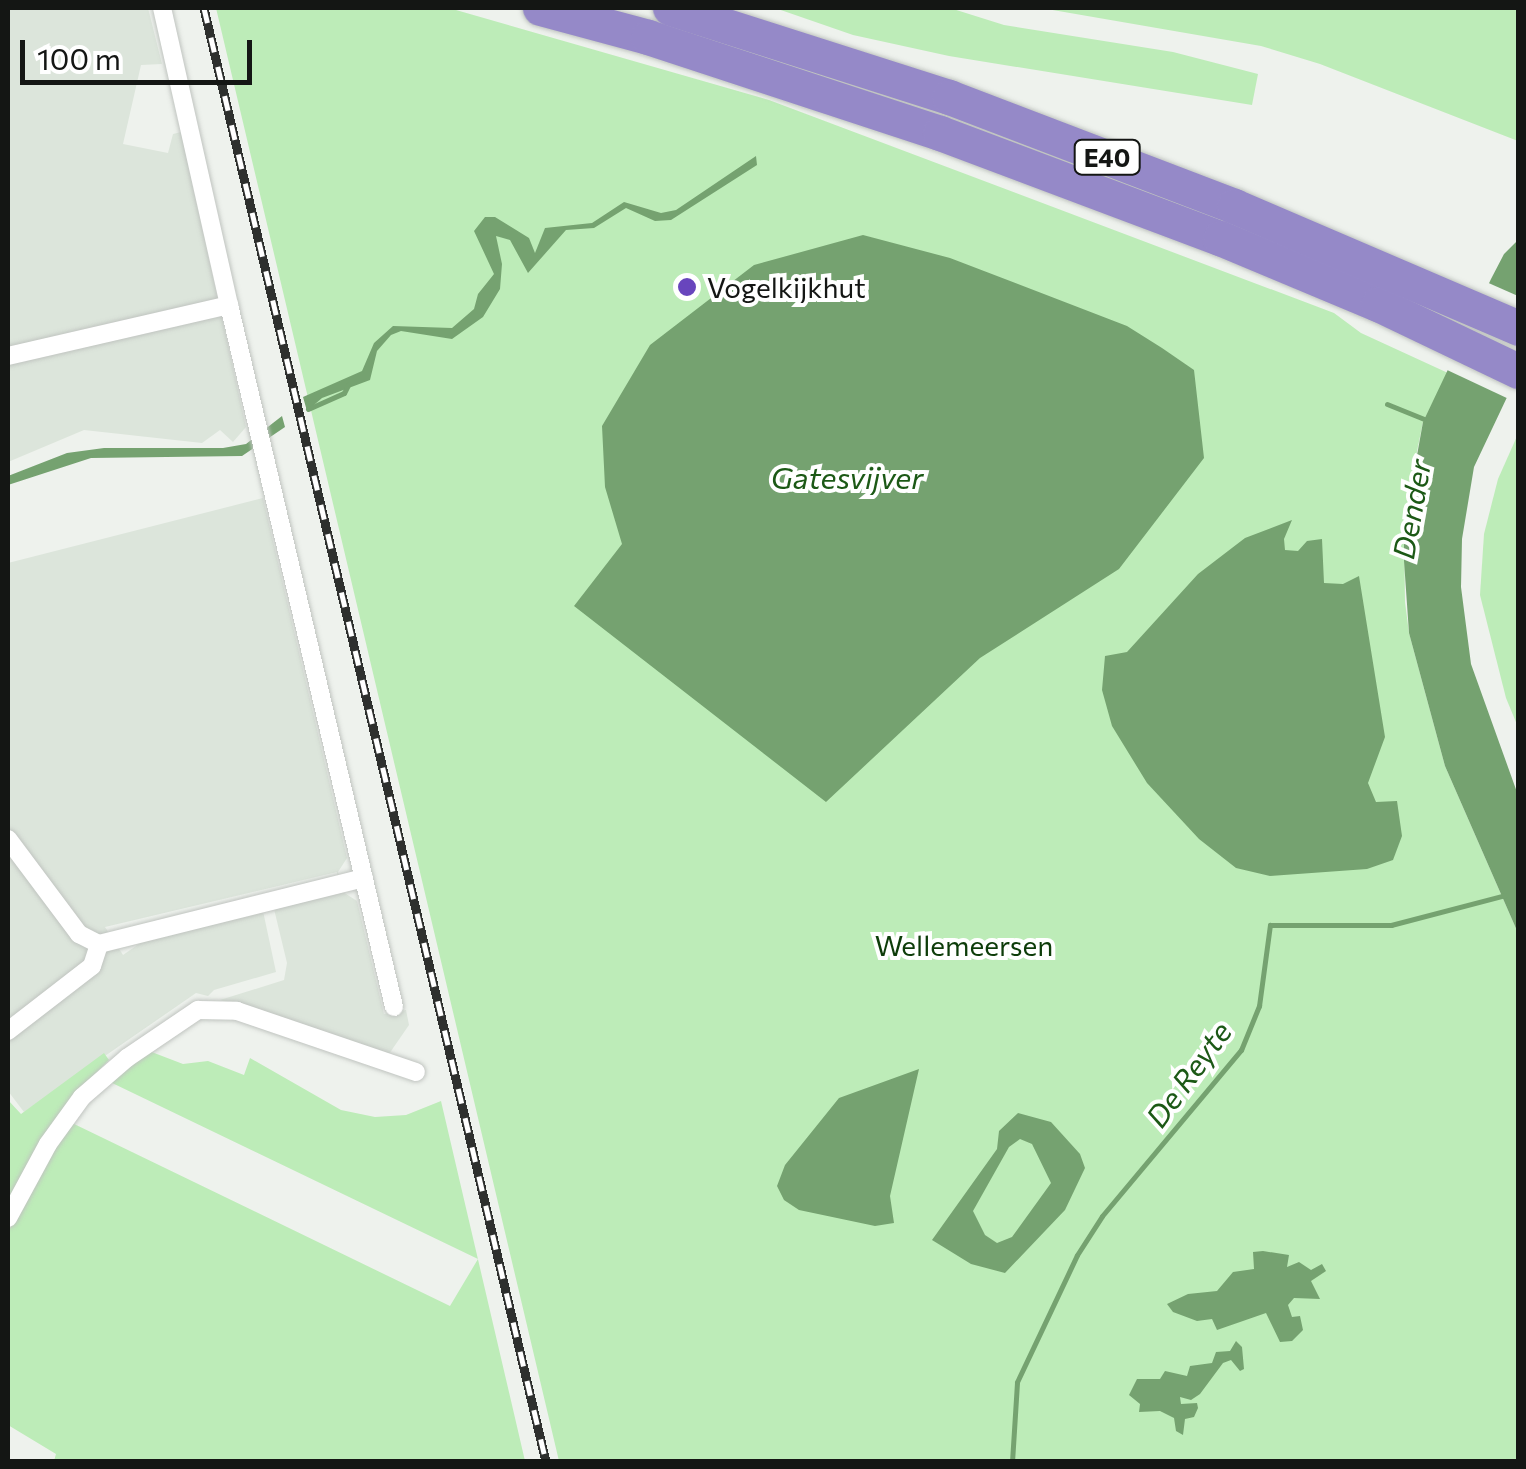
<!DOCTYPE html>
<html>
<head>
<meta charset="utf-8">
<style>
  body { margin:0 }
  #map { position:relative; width:1526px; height:1469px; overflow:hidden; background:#eef2ed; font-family:Commissioner,sans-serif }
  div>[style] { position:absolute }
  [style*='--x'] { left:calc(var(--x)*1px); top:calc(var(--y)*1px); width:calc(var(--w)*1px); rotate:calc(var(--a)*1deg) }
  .built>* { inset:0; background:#dce5db }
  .green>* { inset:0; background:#bdecb8 }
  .water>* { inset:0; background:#75a270 }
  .pier>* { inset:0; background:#eef2ed }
  .stream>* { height:5px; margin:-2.5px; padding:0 2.5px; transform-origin:2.5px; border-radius:2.5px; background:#75a270 }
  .roads { filter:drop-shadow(0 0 2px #c0c4c0) drop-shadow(0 0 2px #c0c4c0) }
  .street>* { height:18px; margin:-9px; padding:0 9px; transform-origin:9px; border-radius:9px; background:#fff }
  .highway>* { height:35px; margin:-17.5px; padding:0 17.5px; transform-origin:17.5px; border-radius:17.5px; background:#9589c8 }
  .rail>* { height:9px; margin-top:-4.5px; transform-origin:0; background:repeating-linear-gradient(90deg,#fff 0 15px,#2e302e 0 30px); box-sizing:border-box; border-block:2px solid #2e302e }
  .dots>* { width:28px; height:28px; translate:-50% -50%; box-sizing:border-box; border:5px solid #fff; border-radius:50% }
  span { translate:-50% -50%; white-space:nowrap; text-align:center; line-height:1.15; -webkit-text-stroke:8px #fff; paint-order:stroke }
  .shield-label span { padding:2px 8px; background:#fff; border:2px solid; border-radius:8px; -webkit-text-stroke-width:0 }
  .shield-label { font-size:25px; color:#141614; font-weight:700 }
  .poi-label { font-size:28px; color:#141614 }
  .left { translate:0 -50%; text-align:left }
  .park-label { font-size:28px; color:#0d3c09 }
  .water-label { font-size:30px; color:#1c5916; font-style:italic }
  .frame { position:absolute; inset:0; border:10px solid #141614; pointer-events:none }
  .scale { position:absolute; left:20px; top:40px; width:232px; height:45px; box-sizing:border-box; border:5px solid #141614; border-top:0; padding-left:12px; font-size:30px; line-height:35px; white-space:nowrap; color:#141614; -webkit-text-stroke:8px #fff; paint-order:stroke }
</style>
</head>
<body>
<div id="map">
  <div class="built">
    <i style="clip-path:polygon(8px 8px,148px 8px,162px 64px,141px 65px,123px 144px,168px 153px,173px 134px,181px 132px,246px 427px,233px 442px,220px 430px,202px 443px,84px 430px,8px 462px)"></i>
    <i style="clip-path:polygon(263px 498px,347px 858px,338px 872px,343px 892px,357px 901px,384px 1014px,406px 1010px,409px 1025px,389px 1054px,220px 1000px,284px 980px,287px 963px,274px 909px,341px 893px,337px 872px,105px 927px,123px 955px,146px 939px,263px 911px,276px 972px,214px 990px,208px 996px,196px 993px,24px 1112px,8px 1091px,8px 563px)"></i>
  </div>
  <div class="green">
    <i style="clip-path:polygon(216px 8px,449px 8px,769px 100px,1334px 313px,1361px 333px,1448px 373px,1423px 422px,1416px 456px,1404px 528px,1405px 602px,1409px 633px,1445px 766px,1518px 933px,1518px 1461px,559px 1461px)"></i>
    <i style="clip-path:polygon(775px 8px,950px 8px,1004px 25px,1173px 52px,1258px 74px,1252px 105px,949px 56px,853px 35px)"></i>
    <i style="clip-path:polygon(1041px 8px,1518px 8px,1518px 141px,1320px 64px,1261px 46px)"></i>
    <i style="clip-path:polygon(1518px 434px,1518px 727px,1506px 698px,1480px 595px,1484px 534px,1498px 479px)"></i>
    <i style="clip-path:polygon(149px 1051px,183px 1064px,208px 1061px,244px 1075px,250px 1058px,341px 1110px,375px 1117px,406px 1115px,441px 1101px,512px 1405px,525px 1461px,54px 1461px,56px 1454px,8px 1425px,8px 1232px,70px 1122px,450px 1306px,478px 1259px,108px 1081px)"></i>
    <i style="clip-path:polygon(104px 1053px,109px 1060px,75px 1094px,8px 1210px,8px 1100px,21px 1114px)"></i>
  </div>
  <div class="water">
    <i style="clip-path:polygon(756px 156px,757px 165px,671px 220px,655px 221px,626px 208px,594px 228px,566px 230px,528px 273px,510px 240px,496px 236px,502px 264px,500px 289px,483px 317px,452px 339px,401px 331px,391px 335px,377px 351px,370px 380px,322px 398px,307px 411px,303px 397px,362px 371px,374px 343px,393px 326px,452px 328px,474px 309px,478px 294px,494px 274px,474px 231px,485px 217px,495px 217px,529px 238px,535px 253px,545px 228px,592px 223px,624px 202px,661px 213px,676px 210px)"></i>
    <i style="clip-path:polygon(863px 235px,950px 258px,1127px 326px,1162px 348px,1194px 370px,1204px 458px,1119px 569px,980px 658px,826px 802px,574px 606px,622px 544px,605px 487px,602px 426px,650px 345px,754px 265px)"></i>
    <i style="clip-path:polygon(1518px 240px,1518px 374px,1474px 467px,1462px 539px,1461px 587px,1471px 664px,1518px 795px,1518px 933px,1445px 766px,1409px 633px,1404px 561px,1404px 528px,1423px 422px,1491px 279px,1504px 254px)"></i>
    <i style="clip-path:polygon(282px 416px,285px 427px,242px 456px,91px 458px,8px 485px,8px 476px,67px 453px,104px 448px,223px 448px,246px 444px)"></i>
    <i style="clip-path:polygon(1292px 520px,1284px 539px,1285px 550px,1298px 551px,1307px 541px,1322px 539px,1324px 583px,1343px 584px,1359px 576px,1385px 737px,1368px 783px,1376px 802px,1397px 801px,1402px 836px,1393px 860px,1367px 869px,1270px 876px,1236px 868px,1199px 839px,1147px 783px,1112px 726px,1102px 690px,1105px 656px,1127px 652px,1198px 574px,1245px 538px)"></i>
    <i style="clip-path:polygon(919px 1069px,890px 1196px,894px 1223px,875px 1226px,799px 1210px,784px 1200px,777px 1186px,785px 1165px,839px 1098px)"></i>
    <i style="clip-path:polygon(evenodd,1018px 1113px,1051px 1122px,1080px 1154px,1085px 1168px,1065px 1210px,1005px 1273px,971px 1264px,932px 1240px,997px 1149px,999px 1131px,1018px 1113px,1020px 1139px,1032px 1144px,1051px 1183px,1012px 1237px,997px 1243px,985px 1235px,973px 1211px,1009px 1147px,1020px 1139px)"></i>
    <i style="clip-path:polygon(1263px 1251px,1289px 1255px,1287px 1267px,1299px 1262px,1311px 1270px,1322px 1264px,1326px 1271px,1311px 1281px,1320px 1299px,1294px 1298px,1288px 1305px,1292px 1317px,1300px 1316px,1303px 1330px,1292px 1341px,1280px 1342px,1266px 1313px,1217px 1330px,1212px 1319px,1197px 1321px,1173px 1312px,1167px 1304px,1188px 1294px,1217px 1291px,1233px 1272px,1254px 1269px,1253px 1252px)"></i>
    <i style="clip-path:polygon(1236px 1341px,1242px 1347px,1244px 1369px,1240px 1371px,1231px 1360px,1223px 1363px,1200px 1394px,1191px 1400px,1180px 1397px,1181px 1404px,1197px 1403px,1198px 1408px,1194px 1417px,1185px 1419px,1183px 1435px,1176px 1431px,1174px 1418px,1160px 1411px,1139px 1412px,1140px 1404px,1129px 1395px,1137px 1379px,1160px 1379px,1165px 1371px,1187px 1376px,1190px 1366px,1212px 1363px,1216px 1352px,1230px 1351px)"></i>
  </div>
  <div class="pier">
    <i style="clip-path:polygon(1484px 281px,1518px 296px,1518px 385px,1511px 400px,1445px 369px)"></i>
  </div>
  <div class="stream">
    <i style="--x:1387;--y:404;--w:40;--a:22"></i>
    <i style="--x:308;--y:409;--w:39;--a:-24"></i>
    <i style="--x:344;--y:393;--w:9;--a:-63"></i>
    <i style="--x:1012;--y:1462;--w:80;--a:-86.4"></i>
    <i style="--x:1017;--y:1382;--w:140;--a:-64.7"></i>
    <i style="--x:1077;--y:1255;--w:46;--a:-57.3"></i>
    <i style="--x:1102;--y:1216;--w:217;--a:-50.1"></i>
    <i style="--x:1241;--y:1050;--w:48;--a:-67.8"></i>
    <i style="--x:1259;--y:1006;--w:82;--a:-82.3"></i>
    <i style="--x:1270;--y:925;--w:121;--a:0"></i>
    <i style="--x:1391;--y:925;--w:118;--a:-14.7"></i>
  </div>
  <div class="roads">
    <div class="street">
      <i style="--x:229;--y:305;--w:721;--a:76.77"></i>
      <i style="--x:8;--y:356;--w:227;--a:-13"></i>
      <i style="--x:229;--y:305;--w:304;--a:-102.7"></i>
      <i style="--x:8;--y:839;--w:119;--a:53.2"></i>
      <i style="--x:79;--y:934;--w:22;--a:27"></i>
      <i style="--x:99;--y:944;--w:273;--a:-14"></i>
      <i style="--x:8;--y:1031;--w:106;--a:-37.7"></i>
      <i style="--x:92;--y:966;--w:23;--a:-72"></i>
      <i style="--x:8;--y:1218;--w:84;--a:-61.6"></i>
      <i style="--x:48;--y:1144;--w:58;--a:-54.1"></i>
      <i style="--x:82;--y:1097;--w:60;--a:-40.9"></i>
      <i style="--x:127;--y:1058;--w:86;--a:-34.1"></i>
      <i style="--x:198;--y:1010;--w:39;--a:1"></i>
      <i style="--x:237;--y:1011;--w:189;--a:18.8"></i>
    </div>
    <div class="highway">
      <i style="--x:540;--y:8;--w:112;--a:15"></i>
      <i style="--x:648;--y:37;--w:307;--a:18.2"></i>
      <i style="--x:940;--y:133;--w:299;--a:20.6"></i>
      <i style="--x:1220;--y:238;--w:171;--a:22.7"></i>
      <i style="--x:1378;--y:304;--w:155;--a:25.6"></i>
      <i style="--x:670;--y:8;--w:293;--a:17.7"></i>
      <i style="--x:949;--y:97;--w:305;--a:20.9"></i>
      <i style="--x:1234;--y:206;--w:309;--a:23.2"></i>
    </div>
  </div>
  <div class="rail">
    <i style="--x:204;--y:8;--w:1494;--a:76.76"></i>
  </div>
  <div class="dots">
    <i style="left:687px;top:287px;background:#6845bd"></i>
  </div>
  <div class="shield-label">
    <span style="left:1107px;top:157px">E40</span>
  </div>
  <div class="poi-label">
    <span class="left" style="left:707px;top:287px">Vogelkijkhut</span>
  </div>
  <div class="park-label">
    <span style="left:964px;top:945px">Wellemeersen</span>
  </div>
  <div class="water-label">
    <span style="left:847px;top:477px">Gatesvijver</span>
    <span style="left:1411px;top:509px;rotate:-80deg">Dender</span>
    <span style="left:1188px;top:1074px;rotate:-54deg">De Reyte</span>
  </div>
  <div class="frame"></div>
  <div class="scale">100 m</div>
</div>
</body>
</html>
